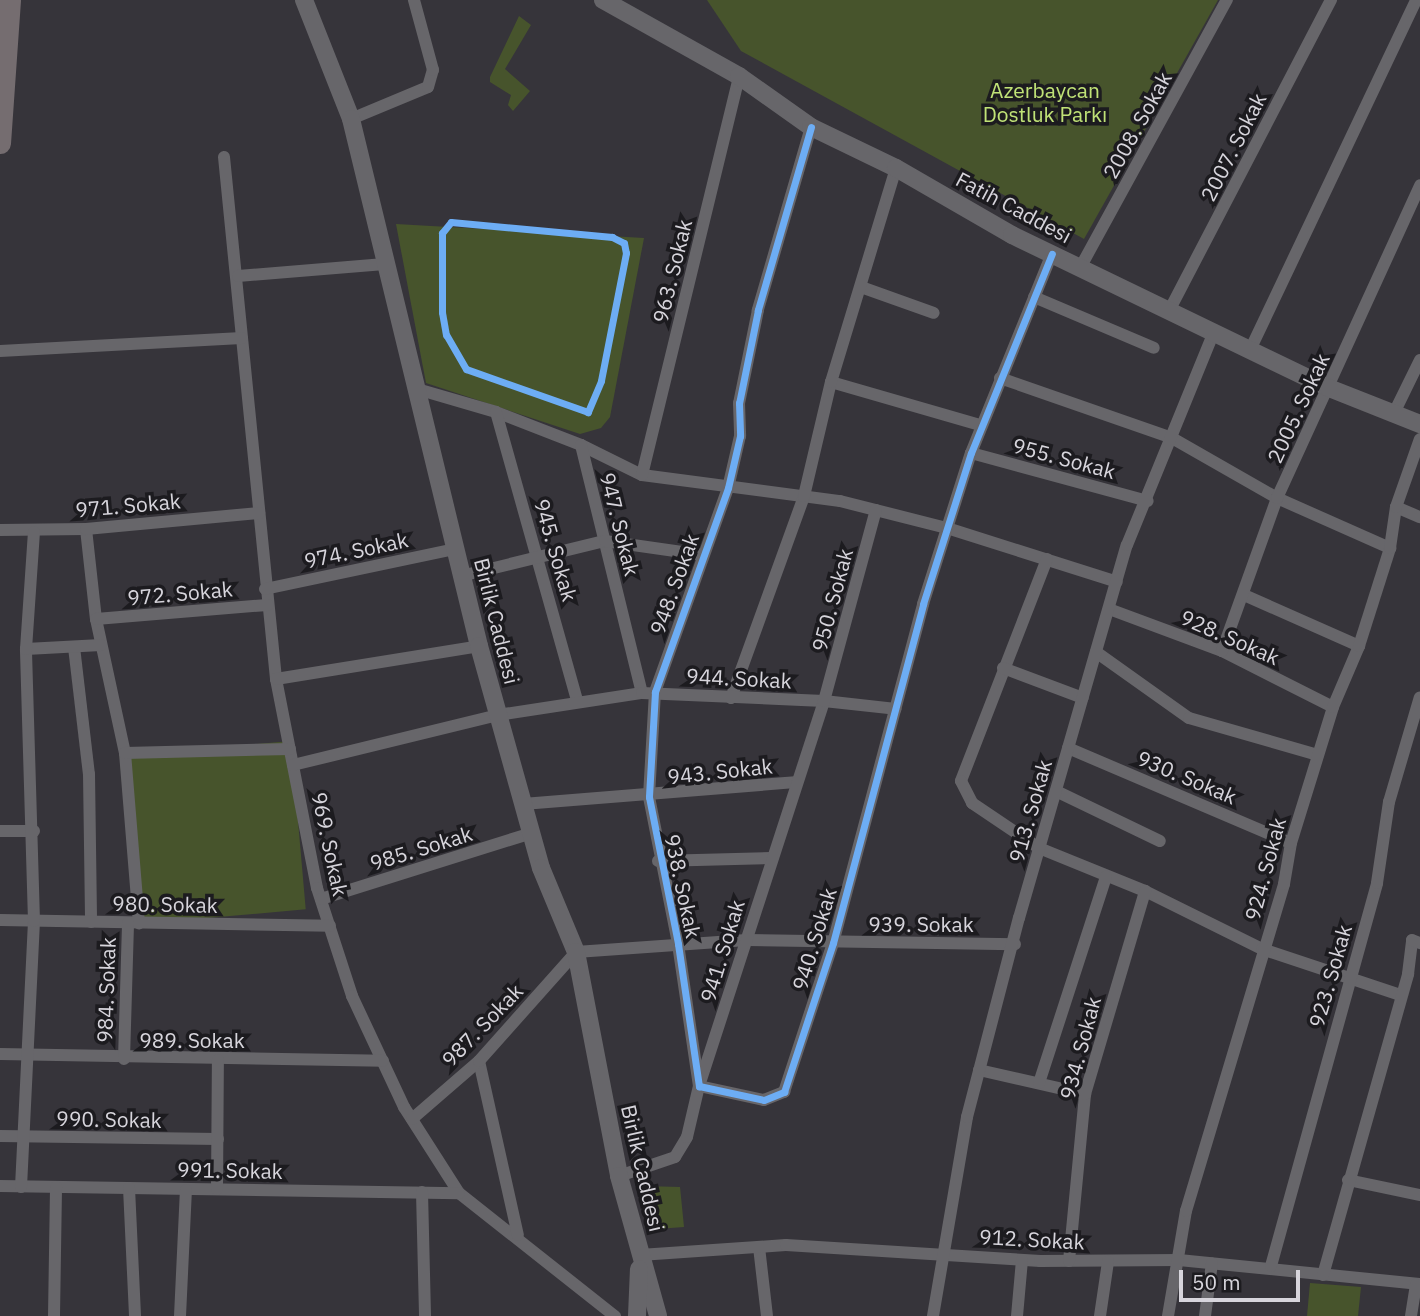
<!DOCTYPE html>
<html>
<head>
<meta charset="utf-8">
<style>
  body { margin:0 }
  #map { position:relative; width:1420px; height:1316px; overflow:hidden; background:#36343a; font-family:"IBM Plex Sans",sans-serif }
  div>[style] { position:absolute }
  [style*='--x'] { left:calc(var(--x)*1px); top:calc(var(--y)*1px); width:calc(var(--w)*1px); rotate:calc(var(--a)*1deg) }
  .green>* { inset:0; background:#47542c; transform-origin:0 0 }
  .street>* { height:12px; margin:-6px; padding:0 6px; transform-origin:6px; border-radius:6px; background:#67666a }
  .secondary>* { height:18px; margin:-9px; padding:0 9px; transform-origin:9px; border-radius:9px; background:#67666a }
  .primary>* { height:21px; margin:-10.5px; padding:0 10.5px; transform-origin:10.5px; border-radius:10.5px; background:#756d70 }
  .cycleway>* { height:7px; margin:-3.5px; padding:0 3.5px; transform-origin:3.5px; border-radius:3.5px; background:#6dadf4 }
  span { translate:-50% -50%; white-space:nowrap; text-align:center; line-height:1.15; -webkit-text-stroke:7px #1c1b1f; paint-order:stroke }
  .park-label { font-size:21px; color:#c0e277 }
  .street-label { font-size:21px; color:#d7d5dc }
  .scale { position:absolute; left:1179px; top:1270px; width:121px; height:32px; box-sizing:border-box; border:4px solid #d7d5dc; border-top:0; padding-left:9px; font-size:21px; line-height:24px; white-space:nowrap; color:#d7d5dc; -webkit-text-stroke:5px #1c1b1f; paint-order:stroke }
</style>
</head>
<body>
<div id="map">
  <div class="green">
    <i style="clip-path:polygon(707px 0,1218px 0,1084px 239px,741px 51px)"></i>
    <i style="clip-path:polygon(519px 16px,531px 25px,505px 69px,530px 91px,513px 111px,508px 105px,511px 95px,490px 82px,490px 77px)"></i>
    <i style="clip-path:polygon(396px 224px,644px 238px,610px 417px,601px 428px,580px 434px,426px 383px)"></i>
    <i style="left:291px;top:741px;width:169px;height:172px;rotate:85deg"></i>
    <i style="clip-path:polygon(644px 1186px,680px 1187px,684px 1227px,657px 1229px)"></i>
    <i style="clip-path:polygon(1310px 1283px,1361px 1287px,1358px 1316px,1307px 1316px)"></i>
  </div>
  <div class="street">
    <i style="--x:351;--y:119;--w:83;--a:-22.6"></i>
    <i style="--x:428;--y:87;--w:18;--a:-74"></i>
    <i style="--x:433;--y:70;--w:73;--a:-105.2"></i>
    <i style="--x:811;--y:127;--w:191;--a:106.2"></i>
    <i style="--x:758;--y:310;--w:95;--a:101.5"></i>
    <i style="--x:739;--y:403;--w:33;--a:88"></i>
    <i style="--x:740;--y:436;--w:53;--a:103"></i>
    <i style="--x:728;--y:488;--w:217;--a:109.7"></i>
    <i style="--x:655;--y:692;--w:105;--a:93.3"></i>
    <i style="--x:649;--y:797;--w:150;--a:78.8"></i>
    <i style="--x:678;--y:944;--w:144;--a:81.6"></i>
    <i style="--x:699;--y:1086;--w:66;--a:12.2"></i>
    <i style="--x:764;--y:1100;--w:22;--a:-22"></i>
    <i style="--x:784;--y:1092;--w:157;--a:-71.8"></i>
    <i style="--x:833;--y:943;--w:351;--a:-75.1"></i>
    <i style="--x:923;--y:604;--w:158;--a:-72.4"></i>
    <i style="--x:971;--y:453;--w:215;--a:-67.9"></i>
    <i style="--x:224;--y:157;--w:525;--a:84.31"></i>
    <i style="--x:276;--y:679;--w:213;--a:78.9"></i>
    <i style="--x:317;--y:888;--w:114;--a:72"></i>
    <i style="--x:352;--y:996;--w:123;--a:64.9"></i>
    <i style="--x:404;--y:1107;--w:102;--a:57.4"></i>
    <i style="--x:459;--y:1193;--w:199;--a:38.3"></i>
    <i style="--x:1080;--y:268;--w:306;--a:-61.3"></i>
    <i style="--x:238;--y:276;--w:147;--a:-4.7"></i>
    <i style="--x:861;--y:287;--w:77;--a:19.6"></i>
    <i style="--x:1034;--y:297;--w:130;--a:23"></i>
    <i style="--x:1169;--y:311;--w:351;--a:-62.5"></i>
    <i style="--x:1250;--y:350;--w:387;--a:-64.6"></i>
    <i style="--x:0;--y:351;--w:242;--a:-3.1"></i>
    <i style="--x:1000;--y:378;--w:182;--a:19.2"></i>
    <i style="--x:1172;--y:438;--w:121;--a:29.7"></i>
    <i style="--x:1277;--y:498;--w:124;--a:23.9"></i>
    <i style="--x:831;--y:382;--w:155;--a:16.1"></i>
    <i style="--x:417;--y:389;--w:82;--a:16.2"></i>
    <i style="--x:496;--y:412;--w:91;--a:21.2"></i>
    <i style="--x:581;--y:445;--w:68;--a:26.2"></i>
    <i style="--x:642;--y:475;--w:200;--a:7.5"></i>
    <i style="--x:840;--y:501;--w:110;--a:14.2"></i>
    <i style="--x:947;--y:528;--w:178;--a:17.6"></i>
    <i style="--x:496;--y:412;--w:299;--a:74.3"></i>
    <i style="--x:1394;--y:413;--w:59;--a:-63.9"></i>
    <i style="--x:581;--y:445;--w:255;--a:76.2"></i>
    <i style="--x:971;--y:453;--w:183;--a:15.2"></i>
    <i style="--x:642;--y:475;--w:411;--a:-76.3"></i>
    <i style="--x:1396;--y:507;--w:26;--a:23"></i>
    <i style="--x:86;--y:529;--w:91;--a:83.7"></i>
    <i style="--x:96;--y:619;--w:137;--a:77.8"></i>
    <i style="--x:125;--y:753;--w:171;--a:85.3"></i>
    <i style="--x:0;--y:530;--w:86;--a:-0.7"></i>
    <i style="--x:86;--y:529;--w:174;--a:-5.3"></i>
    <i style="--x:1047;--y:559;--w:238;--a:111.2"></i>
    <i style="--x:961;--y:781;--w:25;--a:63"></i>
    <i style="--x:972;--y:803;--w:81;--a:33.9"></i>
    <i style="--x:1039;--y:848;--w:114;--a:22.1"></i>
    <i style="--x:1145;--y:891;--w:131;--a:26.4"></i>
    <i style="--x:1262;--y:949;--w:145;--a:18.4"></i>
    <i style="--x:461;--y:576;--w:148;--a:-13.7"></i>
    <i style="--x:605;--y:541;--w:99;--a:8.1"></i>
    <i style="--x:265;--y:589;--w:194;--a:-11.9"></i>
    <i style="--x:1244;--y:595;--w:126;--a:23.9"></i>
    <i style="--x:1109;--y:609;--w:121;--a:20.4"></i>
    <i style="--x:1222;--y:651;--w:124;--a:26.8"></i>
    <i style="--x:96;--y:619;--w:172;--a:-4.7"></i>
    <i style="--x:74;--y:647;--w:128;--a:83.3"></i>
    <i style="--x:89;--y:774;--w:148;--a:89.2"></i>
    <i style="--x:26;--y:649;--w:75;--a:-3.1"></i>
    <i style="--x:1222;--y:651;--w:163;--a:-70.2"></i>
    <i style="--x:1277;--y:498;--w:344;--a:-65.4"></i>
    <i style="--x:1096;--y:652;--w:114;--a:35.4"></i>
    <i style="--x:1189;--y:718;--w:134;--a:16"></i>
    <i style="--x:1003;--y:668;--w:85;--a:20.6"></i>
    <i style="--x:276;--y:679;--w:206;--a:-9.2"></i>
    <i style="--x:731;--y:698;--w:215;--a:-70.1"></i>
    <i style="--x:804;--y:496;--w:117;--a:-76.7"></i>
    <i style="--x:831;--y:382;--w:224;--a:-73.1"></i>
    <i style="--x:1068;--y:748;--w:242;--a:23.1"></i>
    <i style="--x:125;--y:753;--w:165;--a:-1.4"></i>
    <i style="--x:293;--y:765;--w:211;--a:-13.7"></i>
    <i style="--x:498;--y:715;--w:146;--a:-8.7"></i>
    <i style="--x:642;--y:693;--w:182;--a:2.5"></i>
    <i style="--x:824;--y:701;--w:72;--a:6.3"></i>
    <i style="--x:1058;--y:792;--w:113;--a:25.7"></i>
    <i style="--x:523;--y:804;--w:273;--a:-4.6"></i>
    <i style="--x:0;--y:831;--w:34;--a:0"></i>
    <i style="--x:658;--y:861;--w:113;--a:-1.5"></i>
    <i style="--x:321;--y:899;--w:221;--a:-17.4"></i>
    <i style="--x:0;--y:920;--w:330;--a:1"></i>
    <i style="--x:0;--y:1054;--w:383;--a:1"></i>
    <i style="--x:124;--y:1059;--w:136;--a:-88.3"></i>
    <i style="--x:479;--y:1061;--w:178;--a:77.4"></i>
    <i style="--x:979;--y:1070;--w:109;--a:12.8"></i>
    <i style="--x:1039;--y:1083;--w:217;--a:-72"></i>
    <i style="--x:412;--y:1119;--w:89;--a:-40.9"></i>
    <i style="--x:479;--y:1061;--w:146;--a:-48.3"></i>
    <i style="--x:576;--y:952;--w:171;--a:-4"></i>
    <i style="--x:747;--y:940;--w:268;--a:0.9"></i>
    <i style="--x:0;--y:1136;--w:218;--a:0.8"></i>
    <i style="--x:619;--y:1176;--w:59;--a:-18.7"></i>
    <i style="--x:675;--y:1157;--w:23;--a:-59"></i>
    <i style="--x:687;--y:1137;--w:52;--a:-76.8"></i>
    <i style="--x:699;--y:1086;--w:405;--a:-72"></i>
    <i style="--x:824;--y:701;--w:198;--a:-74.8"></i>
    <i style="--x:1348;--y:1180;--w:74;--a:11.8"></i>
    <i style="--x:0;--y:1186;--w:459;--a:0.9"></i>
    <i style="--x:21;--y:1187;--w:266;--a:-87.2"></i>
    <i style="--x:34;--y:921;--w:272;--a:-91.7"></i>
    <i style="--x:26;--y:649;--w:117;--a:-86.1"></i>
    <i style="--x:129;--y:1188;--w:128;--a:87.3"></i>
    <i style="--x:217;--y:1189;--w:129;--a:-89.6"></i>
    <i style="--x:422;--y:1192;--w:124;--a:88.6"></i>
    <i style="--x:759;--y:1247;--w:69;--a:83.4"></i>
    <i style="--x:640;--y:1255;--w:146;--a:-3.9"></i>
    <i style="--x:786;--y:1245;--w:255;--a:3.6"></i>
    <i style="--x:1040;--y:1261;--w:139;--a:-0.4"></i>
    <i style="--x:1179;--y:1260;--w:242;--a:5.7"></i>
    <i style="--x:1069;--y:1261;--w:168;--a:-84.5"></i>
    <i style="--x:1085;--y:1094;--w:212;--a:-73.5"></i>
    <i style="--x:1271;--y:1266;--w:397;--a:-74.5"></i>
    <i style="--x:1377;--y:883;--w:82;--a:-81.6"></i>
    <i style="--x:1389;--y:802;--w:109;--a:-73.6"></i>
    <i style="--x:1323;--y:1275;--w:313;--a:-74.2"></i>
    <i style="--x:1408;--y:974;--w:34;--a:-83"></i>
    <i style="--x:1412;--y:940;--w:9;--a:21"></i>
    <i style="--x:54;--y:1316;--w:129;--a:-89.1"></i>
    <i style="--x:180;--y:1316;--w:126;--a:-87.3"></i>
    <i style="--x:933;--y:1316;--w:202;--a:-80.3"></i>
    <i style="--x:967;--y:1117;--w:206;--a:-75.4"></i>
    <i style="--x:1019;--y:918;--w:388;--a:-73.9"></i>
    <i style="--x:1127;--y:545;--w:230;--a:-67.8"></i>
    <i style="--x:1017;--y:1316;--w:56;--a:-84.9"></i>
    <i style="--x:1100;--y:1316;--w:55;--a:-81.6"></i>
    <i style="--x:1168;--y:1316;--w:107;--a:-80.3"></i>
    <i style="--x:1186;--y:1211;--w:341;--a:-73.3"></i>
    <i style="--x:1284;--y:884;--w:42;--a:-80.3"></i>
    <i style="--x:1291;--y:843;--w:142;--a:-72.8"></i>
    <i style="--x:1333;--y:707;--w:66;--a:-66.9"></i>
    <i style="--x:1359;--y:646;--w:103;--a:-72.4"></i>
    <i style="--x:1390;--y:548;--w:41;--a:-81.7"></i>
    <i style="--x:1396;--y:507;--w:72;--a:-70.6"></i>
    <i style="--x:1205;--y:1316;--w:53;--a:-82.5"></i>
    <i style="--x:1411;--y:1316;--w:32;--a:-81"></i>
  </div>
  <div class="secondary">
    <i style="--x:304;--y:0;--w:128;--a:68.4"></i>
    <i style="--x:351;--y:119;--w:542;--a:76.35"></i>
    <i style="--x:479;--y:646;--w:230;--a:74.4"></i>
    <i style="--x:541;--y:868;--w:91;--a:67.4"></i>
    <i style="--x:576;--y:952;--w:228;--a:79.1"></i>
    <i style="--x:619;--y:1176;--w:145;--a:74.4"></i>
    <i style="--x:603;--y:0;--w:156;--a:29.2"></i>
    <i style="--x:739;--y:76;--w:88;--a:35.3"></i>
    <i style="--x:811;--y:127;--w:94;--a:25.8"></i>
    <i style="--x:896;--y:168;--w:134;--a:30"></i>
    <i style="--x:1012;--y:235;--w:352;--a:25.8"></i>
    <i style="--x:1329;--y:388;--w:98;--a:21.6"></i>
    <i style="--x:637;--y:1316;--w:47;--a:-87.6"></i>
  </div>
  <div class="primary">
    <i style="--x:0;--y:143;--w:143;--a:-86"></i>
  </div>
  <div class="cycleway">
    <i style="--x:811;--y:127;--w:191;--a:106.2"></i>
    <i style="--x:758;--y:310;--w:95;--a:101.5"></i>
    <i style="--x:739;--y:403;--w:33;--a:88"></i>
    <i style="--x:740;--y:436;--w:53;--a:103"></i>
    <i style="--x:728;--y:488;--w:217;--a:109.7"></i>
    <i style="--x:655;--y:692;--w:105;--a:93.3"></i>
    <i style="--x:649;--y:797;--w:150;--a:78.8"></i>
    <i style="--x:678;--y:944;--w:144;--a:81.6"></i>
    <i style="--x:699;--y:1086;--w:66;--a:12.2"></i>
    <i style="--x:764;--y:1100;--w:22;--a:-22"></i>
    <i style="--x:784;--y:1092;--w:157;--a:-71.8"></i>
    <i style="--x:833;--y:943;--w:351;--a:-75.1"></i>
    <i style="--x:923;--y:604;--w:158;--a:-72.4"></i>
    <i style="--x:971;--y:453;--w:215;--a:-67.9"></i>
    <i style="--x:451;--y:222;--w:162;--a:5.3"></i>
    <i style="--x:612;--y:237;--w:13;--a:27"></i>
    <i style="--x:624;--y:243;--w:10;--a:79"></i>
    <i style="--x:626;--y:253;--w:130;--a:101.1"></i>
    <i style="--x:601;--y:381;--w:34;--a:113"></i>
    <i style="--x:588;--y:412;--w:129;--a:-160.6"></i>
    <i style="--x:466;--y:369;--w:39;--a:-120"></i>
    <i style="--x:446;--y:335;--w:23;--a:-100"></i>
    <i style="--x:442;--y:312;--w:79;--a:-90"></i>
    <i style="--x:442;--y:233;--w:14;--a:-51"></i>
  </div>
  <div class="park-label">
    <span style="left:1045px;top:102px">Azerbaycan<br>Dostluk Parkı</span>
  </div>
  <div class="street-label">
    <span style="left:1137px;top:125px;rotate:-61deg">2008. Sokak</span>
    <span style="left:1233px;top:147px;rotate:-63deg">2007. Sokak</span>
    <span style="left:1014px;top:207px;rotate:28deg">Fatih Caddesi</span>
    <span style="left:672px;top:271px;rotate:-76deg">963. Sokak</span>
    <span style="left:1298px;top:408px;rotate:-65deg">2005. Sokak</span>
    <span style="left:1064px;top:458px;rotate:15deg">955. Sokak</span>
    <span style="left:128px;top:505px;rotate:-5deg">971. Sokak</span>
    <span style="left:620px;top:524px;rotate:76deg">947. Sokak</span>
    <span style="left:356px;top:550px;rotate:-12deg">974. Sokak</span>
    <span style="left:556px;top:550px;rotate:74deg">945. Sokak</span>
    <span style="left:674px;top:584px;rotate:-70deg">948. Sokak</span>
    <span style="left:180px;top:593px;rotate:-5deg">972. Sokak</span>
    <span style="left:832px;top:600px;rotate:-75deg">950. Sokak</span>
    <span style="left:497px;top:621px;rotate:76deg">Birlik Caddesi</span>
    <span style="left:1230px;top:637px;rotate:24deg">928. Sokak</span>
    <span style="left:739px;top:678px;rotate:3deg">944. Sokak</span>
    <span style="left:720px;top:771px;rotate:-6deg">943. Sokak</span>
    <span style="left:1187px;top:777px;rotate:23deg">930. Sokak</span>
    <span style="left:1030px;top:811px;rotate:-74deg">913. Sokak</span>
    <span style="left:330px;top:844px;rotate:78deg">969. Sokak</span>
    <span style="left:421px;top:848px;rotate:-17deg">985. Sokak</span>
    <span style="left:1265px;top:869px;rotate:-75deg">924. Sokak</span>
    <span style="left:683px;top:886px;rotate:78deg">938. Sokak</span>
    <span style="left:165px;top:904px;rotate:1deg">980. Sokak</span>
    <span style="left:921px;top:924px">939. Sokak</span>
    <span style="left:814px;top:939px;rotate:-73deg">940. Sokak</span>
    <span style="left:722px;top:951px;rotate:-73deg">941. Sokak</span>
    <span style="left:1330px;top:976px;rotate:-74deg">923. Sokak</span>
    <span style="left:106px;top:990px;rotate:-88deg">984. Sokak</span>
    <span style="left:482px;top:1025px;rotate:-46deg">987. Sokak</span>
    <span style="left:192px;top:1040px">989. Sokak</span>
    <span style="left:1080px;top:1048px;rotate:-75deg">934. Sokak</span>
    <span style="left:109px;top:1119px;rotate:1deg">990. Sokak</span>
    <span style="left:643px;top:1168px;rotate:77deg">Birlik Caddesi</span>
    <span style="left:230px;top:1170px;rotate:1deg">991. Sokak</span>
    <span style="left:1032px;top:1239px;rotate:3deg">912. Sokak</span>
  </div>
  <div class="scale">50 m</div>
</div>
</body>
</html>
